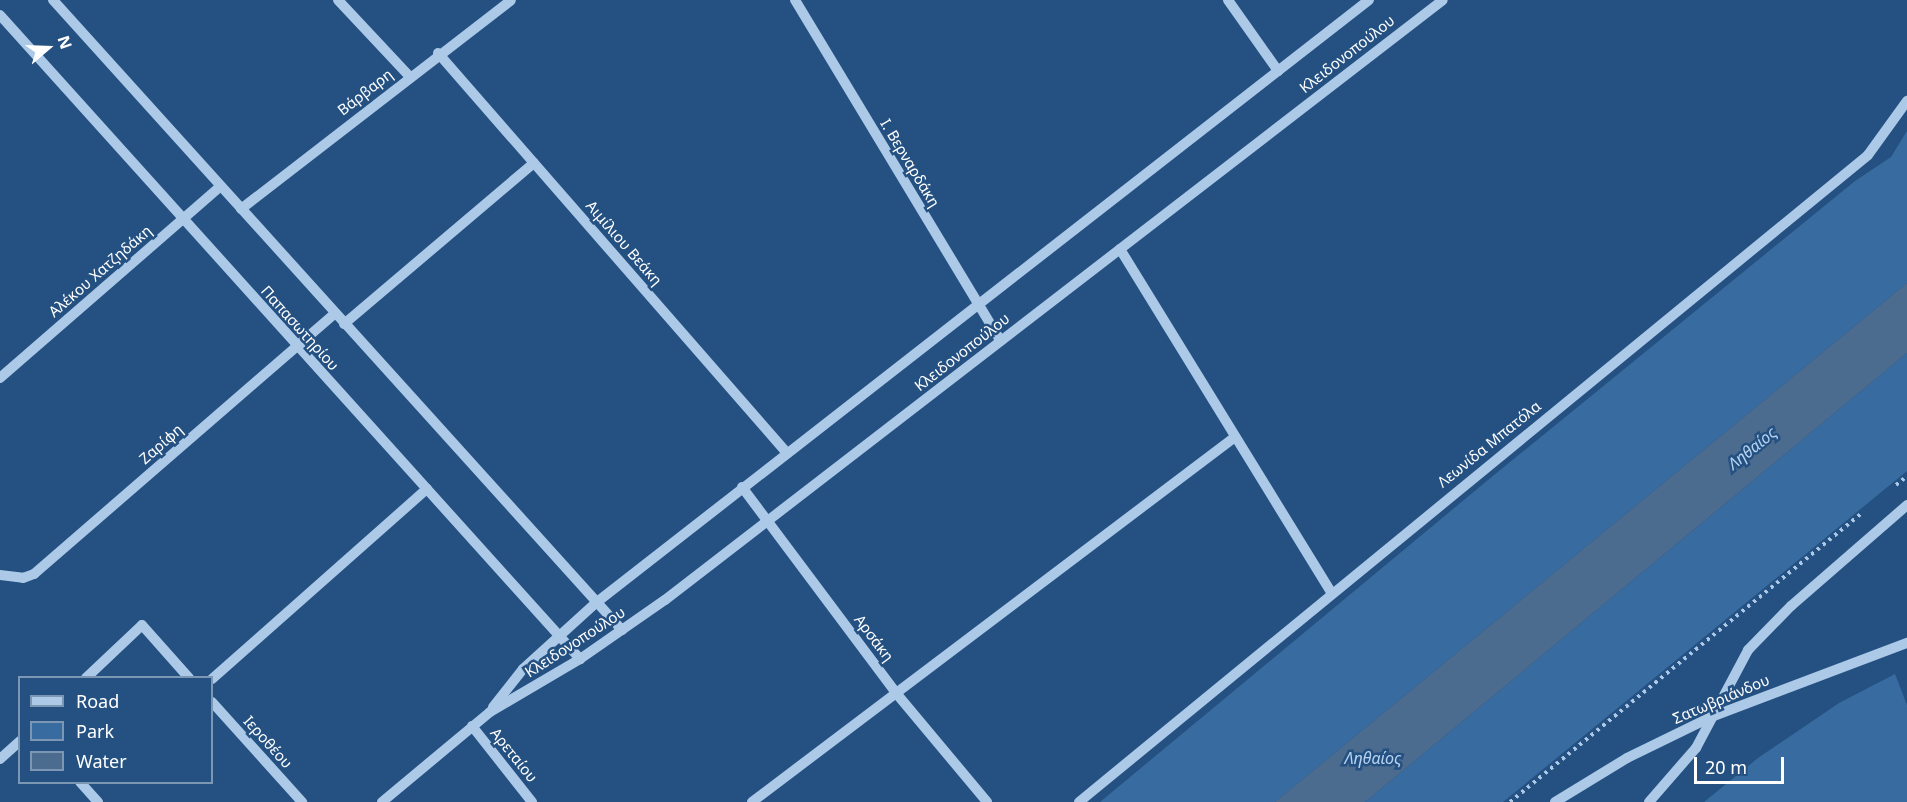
<!DOCTYPE html>
<html>
<head>
<meta charset="utf-8">
<style>
  body { margin:0 }
  #map { position:relative; width:1907px; height:802px; overflow:hidden; background:#245182; font-family:"Noto Sans",sans-serif }
  div>[style] { position:absolute }
  [style*='--x'] { left:calc(var(--x)*1px); top:calc(var(--y)*1px); width:calc(var(--w)*1px); rotate:calc(var(--a)*1deg) }
  .green>* { inset:0; background:#386ba0 }
  .water>* { inset:0; background:#4c6c8f }
  .path>* { height:4px; margin-top:-2px; transform-origin:0; background:repeating-linear-gradient(90deg,#acc9e7 0 3px,transparent 0 7.5px) }
  .minor>* { height:10px; margin:-5px; padding:0 5px; transform-origin:5px; border-radius:5px; background:#acc9e7 }
  span { translate:-50% -50%; white-space:nowrap; text-align:center; line-height:1.15; -webkit-text-stroke:5px #245182; paint-order:stroke }
  .street-label { font-size:15px; color:#fff }
  .water-label { font-size:16px; color:#b7d3ef; font-style:italic }
  .legend { position:absolute; left:18px; top:676px; width:195px; height:108px; box-sizing:border-box; background:#245182; border:2px solid #7c97b4; margin:0; padding:8px 10px; list-style:none; font-size:18px; color:#fff }
  .legend li { display:flex; align-items:center; gap:12px; height:30px }
  .legend b { width:30px; border:2px solid #7c97b4 }
  .north { position:absolute; left:18px; top:18px; width:60px; height:60px; -webkit-text-stroke:4px #245182; paint-order:stroke; rotate:71deg; font-size:16px; font-weight:700; line-height:24px; text-align:center; color:#fff }
  .north::after { content:''; display:block; margin:auto; width:21px; height:27px; background:#fff; clip-path:polygon(50% 0,100% 100%,50% 72%,0 100%) }
  .scale { position:absolute; left:1694px; top:757px; width:90px; height:27px; box-sizing:border-box; border:3px solid #fff; border-top:0; padding-left:8px; font-size:18px; line-height:21px; white-space:nowrap; color:#fff; -webkit-text-stroke:4px #245182; paint-order:stroke }
</style>
</head>
<body>
<div id="map">
  <div class="green">
    <i style="clip-path:polygon(1907px 131px,1907px 283px,1275px 802px,1100px 802px,1488px 480px,1855px 181px,1891px 157px)"></i>
    <i style="clip-path:polygon(1907px 353px,1907px 471px,1503px 802px,1365px 802px)"></i>
    <i style="clip-path:polygon(1895px 674px,1907px 705px,1907px 802px,1704px 802px,1758px 758px,1839px 703px)"></i>
  </div>
  <div class="water">
    <i style="clip-path:polygon(1907px 283px,1907px 353px,1365px 802px,1275px 802px)"></i>
  </div>
  <div class="path">
    <i style="--x:1896;--y:485;--w:14;--a:-39"></i>
    <i style="--x:1510;--y:802;--w:455;--a:-39.4"></i>
  </div>
  <div class="minor">
    <i style="--x:53;--y:0;--w:849;--a:47.91"></i>
    <i style="--x:338;--y:0;--w:104;--a:46.9"></i>
    <i style="--x:795;--y:0;--w:398;--a:58.9"></i>
    <i style="--x:1228;--y:0;--w:87;--a:54.8"></i>
    <i style="--x:0;--y:15;--w:867;--a:47.99"></i>
    <i style="--x:438;--y:53;--w:531;--a:48.9"></i>
    <i style="--x:241;--y:209;--w:341;--a:-37.7"></i>
    <i style="--x:1120;--y:249;--w:404;--a:58.4"></i>
    <i style="--x:344;--y:324;--w:249;--a:-40.3"></i>
    <i style="--x:0;--y:378;--w:291;--a:-41"></i>
    <i style="--x:742;--y:487;--w:257;--a:53.2"></i>
    <i style="--x:896;--y:693;--w:142;--a:50.1"></i>
    <i style="--x:0;--y:575;--w:23;--a:7"></i>
    <i style="--x:23;--y:578;--w:12;--a:-20"></i>
    <i style="--x:34;--y:574;--w:398;--a:-40.9"></i>
    <i style="--x:86;--y:678;--w:77;--a:-43.4"></i>
    <i style="--x:142;--y:625;--w:71;--a:48.4"></i>
    <i style="--x:212;--y:679;--w:287;--a:-41.5"></i>
    <i style="--x:212;--y:702;--w:135;--a:48"></i>
    <i style="--x:493;--y:707;--w:48;--a:-51.7"></i>
    <i style="--x:523;--y:669;--w:100;--a:-42.2"></i>
    <i style="--x:597;--y:602;--w:979;--a:-37.95"></i>
    <i style="--x:472;--y:726;--w:97;--a:51.7"></i>
    <i style="--x:0;--y:759;--w:27;--a:-42"></i>
    <i style="--x:80;--y:782;--w:27;--a:48"></i>
    <i style="--x:382;--y:802;--w:141;--a:-39.8"></i>
    <i style="--x:490;--y:712;--w:104;--a:-30.5"></i>
    <i style="--x:580;--y:659;--w:103;--a:-34.8"></i>
    <i style="--x:665;--y:600;--w:982;--a:-37.64"></i>
    <i style="--x:752;--y:802;--w:605;--a:-37.08"></i>
    <i style="--x:1079;--y:802;--w:1020;--a:-39.35"></i>
    <i style="--x:1868;--y:155;--w:67;--a:-54.2"></i>
    <i style="--x:1555;--y:802;--w:84;--a:-31.4"></i>
    <i style="--x:1627;--y:758;--w:93;--a:-26"></i>
    <i style="--x:1711;--y:717;--w:210;--a:-20.7"></i>
    <i style="--x:1649;--y:802;--w:72;--a:-49"></i>
    <i style="--x:1696;--y:748;--w:111;--a:-62"></i>
    <i style="--x:1748;--y:650;--w:62;--a:-45.7"></i>
    <i style="--x:1791;--y:606;--w:154;--a:-41"></i>
  </div>
  <div class="street-label">
    <span style="left:1347px;top:54px;rotate:-38deg">Κλειδονοπούλου</span>
    <span style="left:365px;top:92px;rotate:-38deg">Βάρβαρη</span>
    <span style="left:910px;top:163px;rotate:59deg">Ι. Βερναρδάκη</span>
    <span style="left:624px;top:243px;rotate:49deg">Αιμίλιου Βεάκη</span>
    <span style="left:100px;top:271px;rotate:-41deg">Αλέκου Χατζηδάκη</span>
    <span style="left:300px;top:328px;rotate:48deg">Παπασωτηρίου</span>
    <span style="left:962px;top:352px;rotate:-38deg">Κλειδονοπούλου</span>
    <span style="left:161px;top:444px;rotate:-41deg">Ζαρίφη</span>
    <span style="left:1489px;top:444px;rotate:-39deg">Λεωνίδα Μπατόλα</span>
    <span style="left:874px;top:638px;rotate:53deg">Αρσάκη</span>
    <span style="left:575px;top:642px;rotate:-33deg">Κλειδονοπούλου</span>
    <span style="left:1721px;top:699px;rotate:-23deg">Σατωβριάνδου</span>
    <span style="left:268px;top:742px;rotate:48deg">Ιεροθέου</span>
    <span style="left:514px;top:755px;rotate:51deg">Αρεταίου</span>
  </div>
  <div class="water-label">
    <span style="left:1752px;top:448px;rotate:-39deg">Ληθαίος</span>
    <span style="left:1373px;top:758px">Ληθαίος</span>
  </div>
  <ul class="legend">
  <li><b style="height:8px;background:#acc9e7"></b>Road</li>
  <li><b style="height:16px;background:#386ba0"></b>Park</li>
  <li><b style="height:16px;background:#4c6c8f"></b>Water</li>
  </ul>
  <div class="north">N</div>
  <div class="scale">20 m</div>
</div>
</body>
</html>
